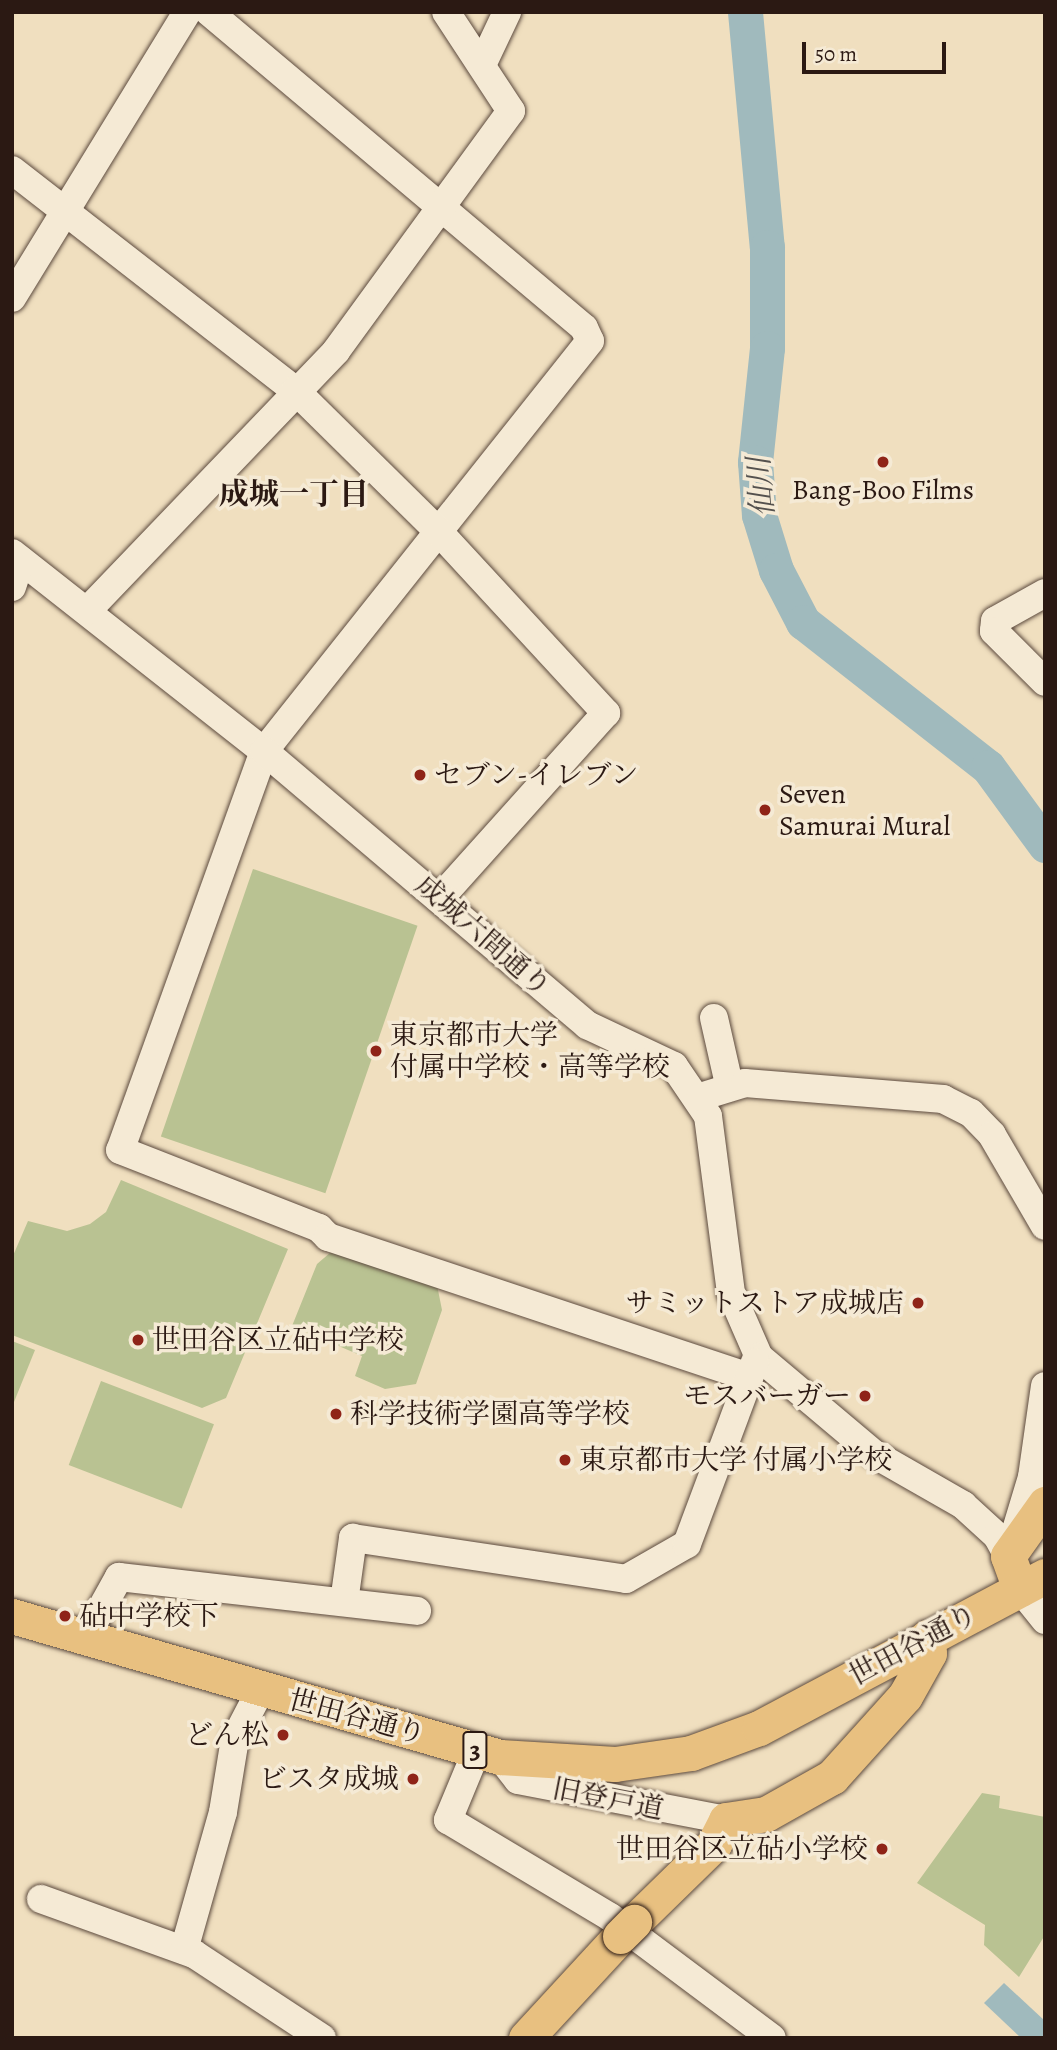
<!DOCTYPE html>
<html>
<head>
<meta charset="utf-8">
<style>
  body { margin:0 }
  #map { position:relative; width:1057px; height:2050px; overflow:hidden; background:#f0dfbf; font-family:Alegreya,"Noto Serif JP",serif }
  div>[style] { position:absolute }
  [style*='--x'] { left:calc(var(--x)*1px); top:calc(var(--y)*1px); width:calc(var(--w)*1px); rotate:calc(var(--a)*1deg) }
  .green>* { inset:0; background:#b9c292; transform-origin:0 0 }
  .water>* { inset:0; background:#a0babd }
  .river>* { height:35px; margin:-17.5px; padding:0 17.5px; transform-origin:17.5px; border-radius:17.5px; background:#a0babd }
  .roads { filter:drop-shadow(0 0 2px #5c4a3e) drop-shadow(0 0 2px #5c4a3e) }
  .minor>* { height:28px; margin:-14px; padding:0 14px; transform-origin:14px; border-radius:14px; background:#f5ead5 }
  .major>* { height:35px; margin:-17.5px; padding:0 17.5px; transform-origin:17.5px; border-radius:17.5px; background:#e8c080 }
  .bridges { filter:drop-shadow(0 0 2px #2b1913) drop-shadow(0 0 2px #2b1913) }
  .major-bridge>* { height:35px; margin:-17.5px; padding:0 17.5px; transform-origin:17.5px; border-radius:17.5px; background:#e8c080 }
  .dots>* { width:19px; height:19px; translate:-50% -50%; box-sizing:border-box; border:4px solid #f5ead5; border-radius:50% }
  span { translate:-50% -50%; white-space:nowrap; text-align:center; line-height:1.15; -webkit-text-stroke:7px #f5ead5; paint-order:stroke }
  .shield-label span { padding:2px 5px; background:#f5ead5; border:2px solid; border-radius:5px; -webkit-text-stroke-width:0 }
  .shield-label { font-size:26px; color:#2b1913; font-weight:700 }
  .poi-label { font-size:28px; color:#2b1913 }
  .left { translate:0 -50%; text-align:left }
  .right { translate:-100% -50%; text-align:right }
  .street-label { font-size:28px; color:#2b1913 }
  .water-label { font-size:30px; color:#54514e; font-style:italic }
  .neighbourhood-label { font-size:30px; color:#2b1913; font-weight:700 }
  .frame { position:absolute; inset:0; border:14px solid #2b1913; pointer-events:none }
  .scale { position:absolute; left:802px; top:42px; width:144px; height:32px; box-sizing:border-box; border:4px solid #2b1913; border-top:0; padding-left:9px; font-size:21px; line-height:24px; white-space:nowrap; color:#2b1913; -webkit-text-stroke:5px #f5ead5; paint-order:stroke }
</style>
</head>
<body>
<div id="map">
  <div class="green">
    <i style="left:253px;top:869px;width:174px;height:283px;rotate:19deg"></i>
    <i style="clip-path:polygon(121px 1180px,288px 1249px,226px 1398px,202px 1408px,12px 1335px,12px 1258px,28px 1221px,67px 1231px,90px 1224px,106px 1212px)"></i>
    <i style="clip-path:polygon(331px 1252px,437px 1285px,442px 1310px,416px 1384px,385px 1389px,355px 1376px,362px 1356px,292px 1326px,317px 1264px)"></i>
    <i style="clip-path:polygon(12px 1341px,35px 1350px,12px 1407px)"></i>
    <i style="left:101px;top:1381px;width:121px;height:90px;rotate:21deg"></i>
    <i style="clip-path:polygon(982px 1793px,1000px 1796px,999px 1808px,1045px 1817px,1045px 1935px,1019px 1977px,984px 1945px,985px 1925px,917px 1883px)"></i>
  </div>
  <div class="water">
    <i style="clip-path:polygon(1004px 1983px,1045px 2021px,1045px 2038px,1021px 2038px,984px 2003px)"></i>
  </div>
  <div class="river">
    <i style="--x:745;--y:12;--w:236;--a:84.7"></i>
    <i style="--x:767;--y:247;--w:101;--a:90"></i>
    <i style="--x:767;--y:348;--w:115;--a:96"></i>
    <i style="--x:755;--y:462;--w:53;--a:85.7"></i>
    <i style="--x:759;--y:515;--w:58;--a:72.8"></i>
    <i style="--x:776;--y:570;--w:59;--a:62.6"></i>
    <i style="--x:803;--y:622;--w:235;--a:38.1"></i>
    <i style="--x:988;--y:767;--w:97;--a:53.8"></i>
  </div>
  <div class="roads">
    <div class="minor">
      <i style="--x:209;--y:12;--w:490;--a:40.1"></i>
      <i style="--x:584;--y:328;--w:14;--a:65"></i>
      <i style="--x:590;--y:341;--w:524;--a:128.49"></i>
      <i style="--x:264;--y:751;--w:424;--a:109.8"></i>
      <i style="--x:120;--y:1150;--w:214;--a:21.4"></i>
      <i style="--x:319;--y:1228;--w:13;--a:45"></i>
      <i style="--x:328;--y:1237;--w:441;--a:18.4"></i>
      <i style="--x:482;--y:65;--w:59;--a:-64.7"></i>
      <i style="--x:12;--y:170;--w:358;--a:37.9"></i>
      <i style="--x:295;--y:390;--w:201;--a:44.6"></i>
      <i style="--x:438;--y:531;--w:248;--a:47.3"></i>
      <i style="--x:606;--y:713;--w:249;--a:131.9"></i>
      <i style="--x:12;--y:298;--w:335;--a:-58.5"></i>
      <i style="--x:12;--y:553;--w:320;--a:38.2"></i>
      <i style="--x:264;--y:751;--w:424;--a:40.3"></i>
      <i style="--x:587;--y:1025;--w:96;--a:25.2"></i>
      <i style="--x:674;--y:1066;--w:60;--a:55.8"></i>
      <i style="--x:708;--y:1116;--w:178;--a:82.6"></i>
      <i style="--x:731;--y:1293;--w:70;--a:66.4"></i>
      <i style="--x:759;--y:1357;--w:150;--a:40.1"></i>
      <i style="--x:874;--y:1454;--w:103;--a:29.8"></i>
      <i style="--x:963;--y:1505;--w:46;--a:42.4"></i>
      <i style="--x:997;--y:1536;--w:23;--a:61"></i>
      <i style="--x:12;--y:587;--w:28;--a:-72"></i>
      <i style="--x:1045;--y:593;--w:57;--a:150.8"></i>
      <i style="--x:995;--y:621;--w:10;--a:96"></i>
      <i style="--x:994;--y:631;--w:72;--a:45"></i>
      <i style="--x:87;--y:611;--w:360;--a:-46.2"></i>
      <i style="--x:336;--y:351;--w:297;--a:-53.9"></i>
      <i style="--x:511;--y:111;--w:118;--a:-123.3"></i>
      <i style="--x:714;--y:1018;--w:68;--a:77.2"></i>
      <i style="--x:700;--y:1097;--w:47;--a:-17.3"></i>
      <i style="--x:745;--y:1083;--w:199;--a:4.6"></i>
      <i style="--x:943;--y:1099;--w:31;--a:27"></i>
      <i style="--x:971;--y:1113;--w:30;--a:46"></i>
      <i style="--x:992;--y:1135;--w:105;--a:59.8"></i>
      <i style="--x:1013;--y:1540;--w:66;--a:-73.2"></i>
      <i style="--x:1032;--y:1477;--w:92;--a:-81.9"></i>
      <i style="--x:1020;--y:1589;--w:40;--a:51"></i>
      <i style="--x:344;--y:1602;--w:65;--a:-82"></i>
      <i style="--x:353;--y:1538;--w:276;--a:8.5"></i>
      <i style="--x:626;--y:1579;--w:70;--a:-29.8"></i>
      <i style="--x:687;--y:1544;--w:194;--a:-69.5"></i>
      <i style="--x:85;--y:1638;--w:70;--a:-60.9"></i>
      <i style="--x:119;--y:1577;--w:300;--a:6.5"></i>
      <i style="--x:477;--y:1750;--w:76;--a:112.5"></i>
      <i style="--x:448;--y:1820;--w:189;--a:30.9"></i>
      <i style="--x:610;--y:1917;--w:202;--a:36.8"></i>
      <i style="--x:500;--y:1757;--w:29;--a:52"></i>
      <i style="--x:518;--y:1780;--w:212;--a:10.9"></i>
      <i style="--x:41;--y:1899;--w:163;--a:19.8"></i>
      <i style="--x:194;--y:1954;--w:153;--a:33.3"></i>
      <i style="--x:184;--y:1950;--w:143;--a:-74.2"></i>
      <i style="--x:223;--y:1812;--w:74;--a:-80.7"></i>
      <i style="--x:235;--y:1739;--w:54;--a:-62.5"></i>
    </div>
    <div class="major">
      <i style="--x:1020;--y:1589;--w:35;--a:-110"></i>
      <i style="--x:1008;--y:1556;--w:64;--a:-54.6"></i>
      <i style="--x:12;--y:1616;--w:508;--a:16.12"></i>
      <i style="--x:500;--y:1757;--w:115;--a:3.5"></i>
      <i style="--x:615;--y:1764;--w:77;--a:-8.2"></i>
      <i style="--x:691;--y:1753;--w:72;--a:-20.2"></i>
      <i style="--x:759;--y:1728;--w:324;--a:-28"></i>
      <i style="--x:634;--y:1922;--w:112;--a:-44.3"></i>
      <i style="--x:714;--y:1844;--w:27;--a:-63"></i>
      <i style="--x:726;--y:1820;--w:40;--a:-8.5"></i>
      <i style="--x:766;--y:1814;--w:76;--a:-29.3"></i>
      <i style="--x:832;--y:1777;--w:109;--a:-48"></i>
      <i style="--x:905;--y:1696;--w:49;--a:-60.8"></i>
      <i style="--x:929;--y:1653;--w:16;--a:-97"></i>
      <i style="--x:526;--y:2038;--w:139;--a:-47.3"></i>
    </div>
  </div>
  <div class="bridges">
    <div class="major-bridge">
      <i style="--x:620;--y:1936;--w:20;--a:-45"></i>
    </div>
  </div>
  <div class="dots">
    <i style="left:883px;top:462px;background:#8f2418"></i>
    <i style="left:420px;top:775px;background:#8f2418"></i>
    <i style="left:765px;top:810px;background:#8f2418"></i>
    <i style="left:376px;top:1051px;background:#8f2418"></i>
    <i style="left:918px;top:1303px;background:#8f2418"></i>
    <i style="left:138px;top:1340px;background:#8f2418"></i>
    <i style="left:865px;top:1396px;background:#8f2418"></i>
    <i style="left:336px;top:1414px;background:#8f2418"></i>
    <i style="left:565px;top:1460px;background:#8f2418"></i>
    <i style="left:65px;top:1616px;background:#8f2418"></i>
    <i style="left:283px;top:1735px;background:#8f2418"></i>
    <i style="left:413px;top:1779px;background:#8f2418"></i>
    <i style="left:882px;top:1849px;background:#8f2418"></i>
  </div>
  <div class="shield-label">
    <span style="left:475px;top:1750px">3</span>
  </div>
  <div class="poi-label">
    <span style="left:883px;top:490px">Bang-Boo Films</span>
    <span class="left" style="left:434px;top:775px">セブン-イレブン</span>
    <span class="left" style="left:779px;top:810px">Seven<br>Samurai Mural</span>
    <span class="left" style="left:390px;top:1051px">東京都市大学<br>付属中学校・高等学校</span>
    <span class="right" style="left:904px;top:1303px">サミットストア成城店</span>
    <span class="left" style="left:152px;top:1340px">世田谷区立砧中学校</span>
    <span class="right" style="left:851px;top:1396px">モスバーガー</span>
    <span class="left" style="left:350px;top:1414px">科学技術学園高等学校</span>
    <span class="left" style="left:579px;top:1460px">東京都市大学 付属小学校</span>
    <span class="left" style="left:79px;top:1616px">砧中学校下</span>
    <span class="right" style="left:269px;top:1735px">どん松</span>
    <span class="right" style="left:399px;top:1779px">ビスタ成城</span>
    <span class="right" style="left:868px;top:1849px">世田谷区立砧小学校</span>
  </div>
  <div class="street-label">
    <span style="left:483px;top:936px;rotate:41deg">成城六間通り</span>
    <span style="left:913px;top:1645px;rotate:-28deg">世田谷通り</span>
    <span style="left:357px;top:1717px;rotate:15deg">世田谷通り</span>
    <span style="left:608px;top:1799px;rotate:11deg">旧登戸道</span>
  </div>
  <div class="water-label">
    <span style="left:761px;top:487px;rotate:-95deg">仙川</span>
  </div>
  <div class="neighbourhood-label">
    <span style="left:294px;top:494px">成城一丁目</span>
  </div>
  <div class="frame"></div>
  <div class="scale">50 m</div>
</div>
</body>
</html>
